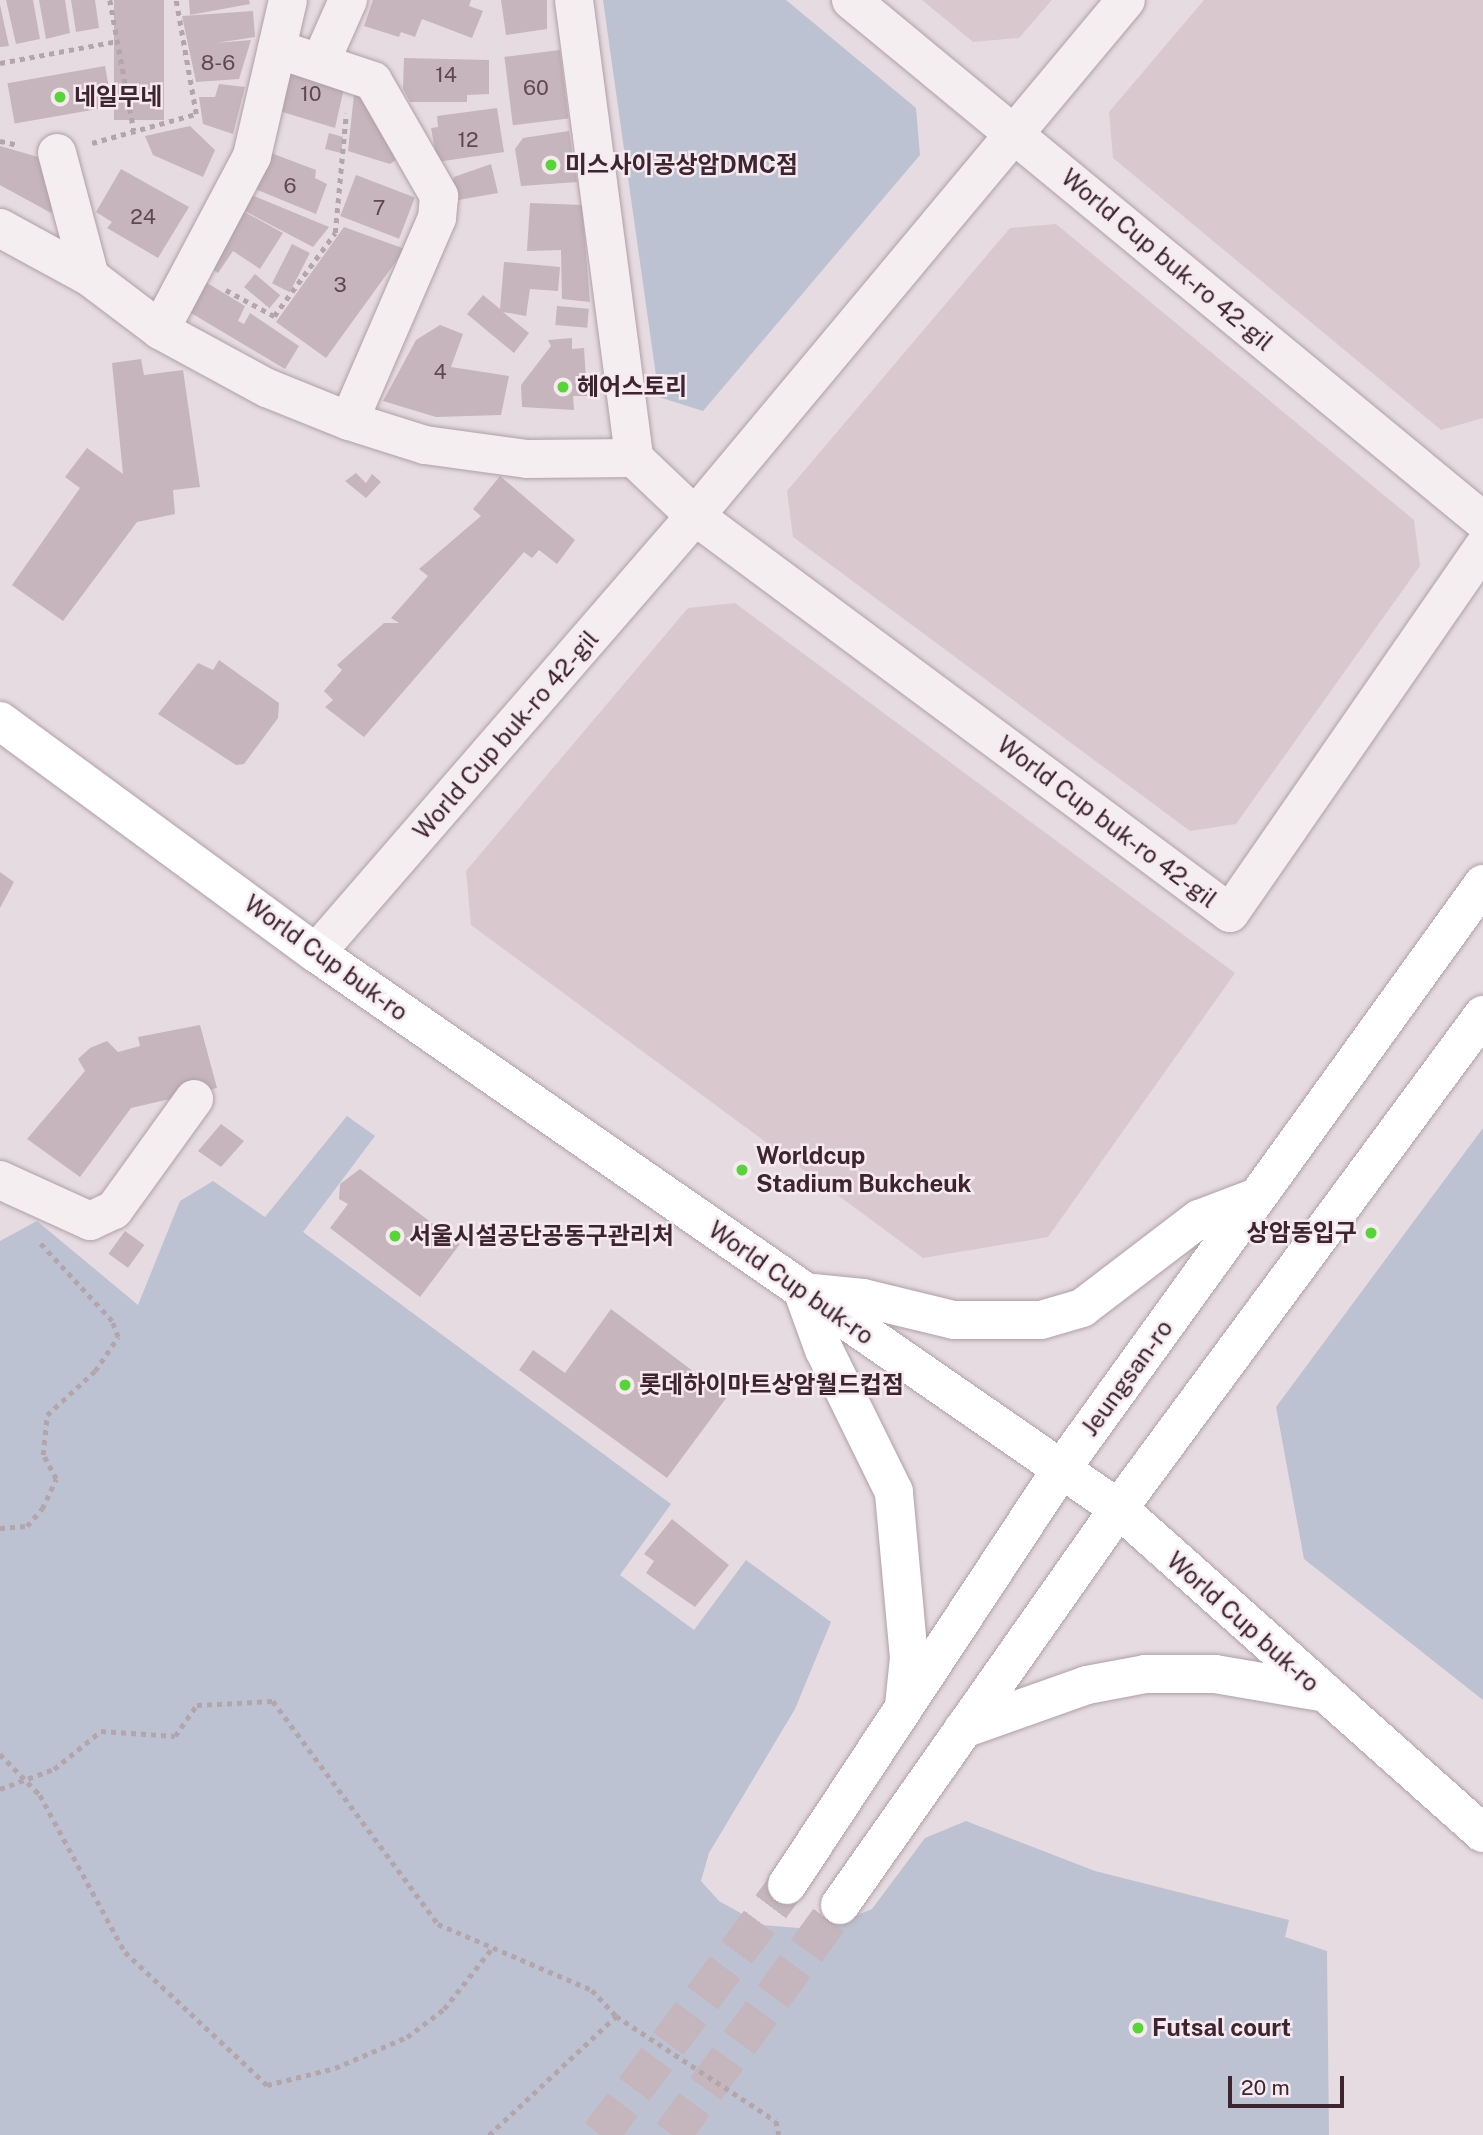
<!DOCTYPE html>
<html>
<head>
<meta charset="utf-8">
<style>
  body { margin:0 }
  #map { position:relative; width:1483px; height:2135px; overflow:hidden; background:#e6dbe0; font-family:"Public Sans","Noto Sans KR",sans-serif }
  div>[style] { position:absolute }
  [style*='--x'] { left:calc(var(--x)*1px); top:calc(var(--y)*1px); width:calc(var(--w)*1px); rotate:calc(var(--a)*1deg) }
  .built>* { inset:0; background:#d9c9cf }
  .green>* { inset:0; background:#bcc2d1 }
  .building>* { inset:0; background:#c6b5bc; transform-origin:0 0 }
  .major-tunnel>* { height:38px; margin-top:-19px; transform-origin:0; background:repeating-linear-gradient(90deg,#c4b6bc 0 38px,transparent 0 57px) }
  .path>* { height:4.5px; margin-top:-2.25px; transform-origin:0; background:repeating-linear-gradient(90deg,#b3a5aa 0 5px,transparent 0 10px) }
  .roads { filter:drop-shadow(0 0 2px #b0a0a7) drop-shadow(0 0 2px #b0a0a7) }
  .minor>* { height:38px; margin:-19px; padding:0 19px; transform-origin:19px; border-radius:19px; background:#f5eef0 }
  .major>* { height:38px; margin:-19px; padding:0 19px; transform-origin:19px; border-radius:19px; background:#fff }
  .dots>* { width:19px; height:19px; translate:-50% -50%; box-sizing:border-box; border:4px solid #f4eaef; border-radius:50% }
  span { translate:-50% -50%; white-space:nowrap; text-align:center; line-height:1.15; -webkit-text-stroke:5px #f4eaef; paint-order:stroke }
  .number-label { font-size:21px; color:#5f4852 }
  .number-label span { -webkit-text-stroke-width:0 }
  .poi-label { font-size:24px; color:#3d242e; font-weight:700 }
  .left { translate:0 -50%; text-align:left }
  .right { translate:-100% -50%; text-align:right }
  .street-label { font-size:24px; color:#3d242e }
  .scale { position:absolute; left:1228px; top:2076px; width:116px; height:32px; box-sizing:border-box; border:4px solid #3d242e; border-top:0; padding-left:9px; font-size:21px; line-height:24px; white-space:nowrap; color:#3d242e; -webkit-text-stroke:5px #f4eaef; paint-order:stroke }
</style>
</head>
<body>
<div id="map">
  <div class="built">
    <i style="clip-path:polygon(922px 0,1052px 0,1019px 38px,973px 42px)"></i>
    <i style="clip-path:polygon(1204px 0,1483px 0,1483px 418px,1441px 430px,1113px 158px,1109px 112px)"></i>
    <i style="clip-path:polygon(1056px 224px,1414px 520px,1420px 566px,1236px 824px,1190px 831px,793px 537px,787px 491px,1010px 228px)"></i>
    <i style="clip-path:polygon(735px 603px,1235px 973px,1048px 1237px,923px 1258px,471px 925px,466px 871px,688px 608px)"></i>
  </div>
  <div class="green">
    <i style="clip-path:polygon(603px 0,786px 0,916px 108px,920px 155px,703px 411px,659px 397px)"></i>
    <i style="clip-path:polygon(347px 1116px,375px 1136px,303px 1232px,671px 1504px,620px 1575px,694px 1630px,746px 1560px,831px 1622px,795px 1709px,709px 1853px,701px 1881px,719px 1901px,762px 1925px,822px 1930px,872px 1909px,925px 1838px,966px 1821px,1095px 1871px,1289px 1920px,1285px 1937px,1327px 1951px,1329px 2135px,0 2135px,0 1241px,37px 1221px,138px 1305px,180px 1201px,213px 1181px,265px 1217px)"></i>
    <i style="clip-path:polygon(1483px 1128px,1483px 1700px,1304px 1559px,1276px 1407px)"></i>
  </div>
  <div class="building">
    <i style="clip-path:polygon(6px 0,33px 0,40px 39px,16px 44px)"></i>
    <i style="clip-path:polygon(39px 0,65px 0,70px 33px,46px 39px)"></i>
    <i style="clip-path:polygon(71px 0,95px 0,99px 28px,76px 32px)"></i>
    <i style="left:114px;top:0;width:50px;height:120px"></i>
    <i style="clip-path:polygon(189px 0,249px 0,250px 4px,190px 15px)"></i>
    <i style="clip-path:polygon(373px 0,471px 0,469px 6px,483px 11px,472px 38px,422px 19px,415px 37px,401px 32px,399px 37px,364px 26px)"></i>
    <i style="clip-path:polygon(501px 0,547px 0,547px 29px,506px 35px)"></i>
    <i style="clip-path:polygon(0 5px,9px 46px,0 47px)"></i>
    <i style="clip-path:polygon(253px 11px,255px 37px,216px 43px,251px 40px,239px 79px,196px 82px,182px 16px)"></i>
    <i style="left:560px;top:50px;width:69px;height:56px;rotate:83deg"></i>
    <i style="clip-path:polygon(404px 58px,489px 60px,489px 94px,467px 95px,467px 102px,410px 102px,403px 89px)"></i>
    <i style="clip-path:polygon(297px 60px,347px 75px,335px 128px,276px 110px)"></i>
    <i style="left:105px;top:66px;width:41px;height:99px;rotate:80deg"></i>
    <i style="clip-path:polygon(219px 84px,245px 87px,233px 134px,203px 124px,199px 97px,215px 97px)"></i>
    <i style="clip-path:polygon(355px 85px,406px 153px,390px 164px,348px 151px)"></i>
    <i style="clip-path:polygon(497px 108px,504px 152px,437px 162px,431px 128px,438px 127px,437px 116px)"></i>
    <i style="clip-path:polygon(190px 126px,215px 150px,203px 177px,153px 155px,145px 136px)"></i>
    <i style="clip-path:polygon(569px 131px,577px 182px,521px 186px,515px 149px,523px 138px)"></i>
    <i style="clip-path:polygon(329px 133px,343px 137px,341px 153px,325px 149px)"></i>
    <i style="clip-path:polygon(0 146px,38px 157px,48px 175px,44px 184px,61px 193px,51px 213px,0 185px)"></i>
    <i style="clip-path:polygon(271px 153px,316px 170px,315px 178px,327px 184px,316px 214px,253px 188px)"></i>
    <i style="clip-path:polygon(491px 164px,498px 193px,447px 202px,454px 177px)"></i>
    <i style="clip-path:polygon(121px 169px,189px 207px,158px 258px,107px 228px,112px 222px,96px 212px)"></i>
    <i style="left:356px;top:175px;width:63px;height:44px;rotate:21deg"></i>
    <i style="clip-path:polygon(244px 192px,329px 227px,313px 247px,239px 208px)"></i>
    <i style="clip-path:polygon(530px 203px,582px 205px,590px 302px,562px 299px,561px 250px,527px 251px)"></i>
    <i style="clip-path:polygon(232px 205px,283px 233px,260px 269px,233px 251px,218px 273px,201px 262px)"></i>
    <i style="clip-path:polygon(344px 227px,405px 249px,326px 358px,276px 322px)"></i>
    <i style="left:292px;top:244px;width:20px;height:44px;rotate:27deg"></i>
    <i style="clip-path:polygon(504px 262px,560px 267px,558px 291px,530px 289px,526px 316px,503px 312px,529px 333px,514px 353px,467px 314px,483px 295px,500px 309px)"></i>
    <i style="left:255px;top:274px;width:33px;height:17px;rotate:40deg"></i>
    <i style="clip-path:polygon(199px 278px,245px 306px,238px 321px,244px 324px,250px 313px,299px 346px,285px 369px,191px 313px,188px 295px)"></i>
    <i style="left:557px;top:306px;width:32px;height:19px;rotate:5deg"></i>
    <i style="clip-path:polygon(440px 325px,463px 334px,451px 367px,509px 376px,501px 415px,436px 417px,383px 401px,416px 340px)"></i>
    <i style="clip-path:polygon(572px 338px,572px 349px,584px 348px,587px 396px,573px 396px,574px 410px,522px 407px,521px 385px,551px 346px,548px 340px)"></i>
    <i style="clip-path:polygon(141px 359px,144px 375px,183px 370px,200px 487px,173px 490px,175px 514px,137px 522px,63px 621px,12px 585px,80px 488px,65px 477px,87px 448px,123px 474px,112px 363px)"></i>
    <i style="clip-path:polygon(356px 473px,366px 483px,372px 474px,381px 482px,366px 498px,345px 481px)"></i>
    <i style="clip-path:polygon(500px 476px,575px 540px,557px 564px,539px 550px,532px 558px,524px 552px,364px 737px,325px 707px,333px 700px,324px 691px,342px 670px,337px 665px,384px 623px,399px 623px,391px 618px,428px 576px,419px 569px,481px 516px,473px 509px)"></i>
    <i style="clip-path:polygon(219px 660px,279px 703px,278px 718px,244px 764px,236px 765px,158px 714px,198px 663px,213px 670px)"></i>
    <i style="clip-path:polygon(0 872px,14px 882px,0 908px)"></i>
    <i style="clip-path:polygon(200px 1025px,217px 1088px,131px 1108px,80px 1177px,27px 1139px,85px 1071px,78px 1059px,90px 1048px,107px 1041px,118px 1052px,140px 1046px,138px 1037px)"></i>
    <i style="clip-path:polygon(221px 1124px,244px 1141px,221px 1167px,198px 1151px)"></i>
    <i style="clip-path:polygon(360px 1169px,460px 1244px,420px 1297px,330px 1228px,348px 1204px,339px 1199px,340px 1184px)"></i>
    <i style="left:125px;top:1231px;width:24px;height:28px;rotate:36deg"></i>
    <i style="clip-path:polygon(611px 1309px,727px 1397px,667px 1478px,519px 1370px,533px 1350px,565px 1373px)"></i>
    <i style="clip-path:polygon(672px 1519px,729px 1565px,695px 1607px,646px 1573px,654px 1561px,644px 1554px)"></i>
  </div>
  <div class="major-tunnel">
    <i style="--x:600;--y:2135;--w:312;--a:-53.2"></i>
    <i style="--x:672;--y:2135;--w:285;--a:-53.9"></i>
  </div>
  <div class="path">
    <i style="--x:110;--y:0;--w:133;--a:79.6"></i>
    <i style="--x:0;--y:63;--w:119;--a:-10.6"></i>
    <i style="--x:0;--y:141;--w:19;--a:12"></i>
    <i style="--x:92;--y:143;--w:108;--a:-15.6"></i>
    <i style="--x:196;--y:114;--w:116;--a:-100"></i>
    <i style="--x:226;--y:290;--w:55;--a:28.4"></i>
    <i style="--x:274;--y:316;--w:103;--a:-53.7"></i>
    <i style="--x:335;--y:233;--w:120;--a:-84.7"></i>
    <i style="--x:0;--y:1528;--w:27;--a:-4"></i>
    <i style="--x:27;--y:1526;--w:23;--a:-49"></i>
    <i style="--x:42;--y:1509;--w:33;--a:-65"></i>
    <i style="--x:56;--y:1479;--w:27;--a:-118"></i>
    <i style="--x:43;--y:1455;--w:40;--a:-84.3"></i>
    <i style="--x:47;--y:1415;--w:65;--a:-42.5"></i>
    <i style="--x:95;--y:1371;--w:41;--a:-55.9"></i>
    <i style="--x:118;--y:1337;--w:17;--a:-111"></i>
    <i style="--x:112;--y:1321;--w:109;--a:-132.8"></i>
    <i style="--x:0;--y:1754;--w:57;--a:45.7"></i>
    <i style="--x:40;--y:1795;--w:179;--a:61.6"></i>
    <i style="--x:125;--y:1952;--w:195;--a:43.1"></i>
    <i style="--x:267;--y:2085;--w:70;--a:-14"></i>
    <i style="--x:335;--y:2068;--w:78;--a:-23.3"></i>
    <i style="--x:407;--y:2037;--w:46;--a:-37.1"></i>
    <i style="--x:444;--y:2009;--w:79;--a:-51.7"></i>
    <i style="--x:0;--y:1789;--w:58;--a:-20.3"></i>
    <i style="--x:54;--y:1769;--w:60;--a:-39"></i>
    <i style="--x:101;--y:1731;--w:74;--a:3.9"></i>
    <i style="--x:175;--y:1736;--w:38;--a:-55"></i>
    <i style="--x:197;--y:1705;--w:76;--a:-3"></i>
    <i style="--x:273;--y:1701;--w:277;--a:53.5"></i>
    <i style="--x:438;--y:1924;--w:168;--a:23.2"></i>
    <i style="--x:592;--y:1990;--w:35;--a:47"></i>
    <i style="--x:616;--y:2016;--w:191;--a:33.3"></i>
    <i style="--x:776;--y:2121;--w:14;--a:78"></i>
    <i style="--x:489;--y:2135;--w:174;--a:-43.1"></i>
  </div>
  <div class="roads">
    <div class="minor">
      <i style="--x:574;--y:0;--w:462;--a:82.5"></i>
      <i style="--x:634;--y:458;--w:84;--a:43.6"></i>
      <i style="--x:695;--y:516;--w:666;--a:36.58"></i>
      <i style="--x:1230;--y:913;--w:445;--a:-55.3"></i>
      <i style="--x:851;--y:0;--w:819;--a:39.5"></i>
      <i style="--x:277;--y:49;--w:101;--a:18.4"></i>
      <i style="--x:373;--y:81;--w:133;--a:60.1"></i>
      <i style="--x:439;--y:196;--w:22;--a:95"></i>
      <i style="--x:437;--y:218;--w:221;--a:113.4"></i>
      <i style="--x:321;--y:61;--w:67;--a:-66.1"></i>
      <i style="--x:57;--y:153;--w:128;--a:75.1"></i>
      <i style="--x:0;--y:228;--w:102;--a:28.6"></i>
      <i style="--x:90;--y:277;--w:88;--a:37.1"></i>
      <i style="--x:160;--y:330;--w:122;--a:28.5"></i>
      <i style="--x:267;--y:388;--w:88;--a:21.9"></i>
      <i style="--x:349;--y:421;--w:80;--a:17.5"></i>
      <i style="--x:425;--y:445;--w:103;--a:7.8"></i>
      <i style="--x:527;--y:459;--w:107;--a:-0.5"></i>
      <i style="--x:160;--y:330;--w:197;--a:-62.1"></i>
      <i style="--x:252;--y:156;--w:160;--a:-77"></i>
      <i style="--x:316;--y:953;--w:578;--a:-49.07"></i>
      <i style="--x:695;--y:516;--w:672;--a:-50.13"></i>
      <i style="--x:0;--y:1180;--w:99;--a:24.5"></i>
      <i style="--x:90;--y:1221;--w:26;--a:-25"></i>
      <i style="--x:114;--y:1210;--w:137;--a:-54.2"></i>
    </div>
    <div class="major">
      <i style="--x:0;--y:721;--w:392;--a:36.3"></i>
      <i style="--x:316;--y:953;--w:977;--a:34.7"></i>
      <i style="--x:1119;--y:1509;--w:487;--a:41.7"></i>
      <i style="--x:904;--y:1706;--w:48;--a:-84.1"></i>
      <i style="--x:909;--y:1658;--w:167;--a:-95.2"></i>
      <i style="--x:894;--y:1492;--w:158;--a:-116.2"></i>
      <i style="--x:824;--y:1350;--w:62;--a:-109.9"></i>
      <i style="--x:803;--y:1292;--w:60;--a:5.7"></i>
      <i style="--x:863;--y:1298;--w:94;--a:13.6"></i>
      <i style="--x:954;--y:1320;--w:87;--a:0"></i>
      <i style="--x:1041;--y:1320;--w:43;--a:-16.3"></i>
      <i style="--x:1082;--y:1308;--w:147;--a:-37.3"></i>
      <i style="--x:1199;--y:1219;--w:62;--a:-20.8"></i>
      <i style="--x:963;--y:1729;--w:132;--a:-19.5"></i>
      <i style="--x:1087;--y:1685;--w:59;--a:-10.7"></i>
      <i style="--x:1145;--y:1674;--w:70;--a:0"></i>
      <i style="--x:1215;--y:1674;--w:107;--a:9.7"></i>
      <i style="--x:787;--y:1885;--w:500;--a:-56.6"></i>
      <i style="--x:1062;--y:1468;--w:720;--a:-54.21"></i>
      <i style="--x:840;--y:1905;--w:475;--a:-54.9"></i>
      <i style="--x:1113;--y:1516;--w:623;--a:-53.55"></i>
    </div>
  </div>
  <div class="dots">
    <i style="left:60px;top:97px;background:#55d536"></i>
    <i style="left:551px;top:165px;background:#55d536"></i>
    <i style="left:563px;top:387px;background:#55d536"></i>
    <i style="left:742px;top:1170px;background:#55d536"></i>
    <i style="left:1371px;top:1233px;background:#55d536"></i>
    <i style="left:395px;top:1236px;background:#55d536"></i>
    <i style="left:625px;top:1385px;background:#55d536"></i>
    <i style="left:1138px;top:2028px;background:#55d536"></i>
  </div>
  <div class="number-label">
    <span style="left:218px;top:63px">8-6</span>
    <span style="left:446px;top:75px">14</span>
    <span style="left:536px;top:88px">60</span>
    <span style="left:311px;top:94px">10</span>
    <span style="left:468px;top:140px">12</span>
    <span style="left:290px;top:186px">6</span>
    <span style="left:379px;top:208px">7</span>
    <span style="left:143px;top:217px">24</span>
    <span style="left:340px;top:285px">3</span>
    <span style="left:440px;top:372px">4</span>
  </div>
  <div class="poi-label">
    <span class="left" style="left:74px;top:97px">네일무네</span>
    <span class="left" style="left:565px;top:165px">미스사이공상암DMC점</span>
    <span class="left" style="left:577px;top:387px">헤어스토리</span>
    <span class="left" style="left:756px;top:1170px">Worldcup<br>Stadium Bukcheuk</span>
    <span class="right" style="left:1357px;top:1233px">상암동입구</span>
    <span class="left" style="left:409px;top:1236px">서울시설공단공동구관리처</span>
    <span class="left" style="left:639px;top:1385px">롯데하이마트상암월드컵점</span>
    <span class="left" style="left:1152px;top:2028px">Futsal court</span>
  </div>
  <div class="street-label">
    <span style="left:1167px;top:260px;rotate:40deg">World Cup buk-ro 42-gil</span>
    <span style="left:506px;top:735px;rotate:-49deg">World Cup buk-ro 42-gil</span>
    <span style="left:1107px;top:822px;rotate:37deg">World Cup buk-ro 42-gil</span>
    <span style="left:326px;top:958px;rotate:36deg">World Cup buk-ro</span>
    <span style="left:791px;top:1283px;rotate:35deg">World Cup buk-ro</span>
    <span style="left:1127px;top:1378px;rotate:-54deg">Jeungsan-ro</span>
    <span style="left:1243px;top:1622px;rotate:42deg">World Cup buk-ro</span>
  </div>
  <div class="scale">20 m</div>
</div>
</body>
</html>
